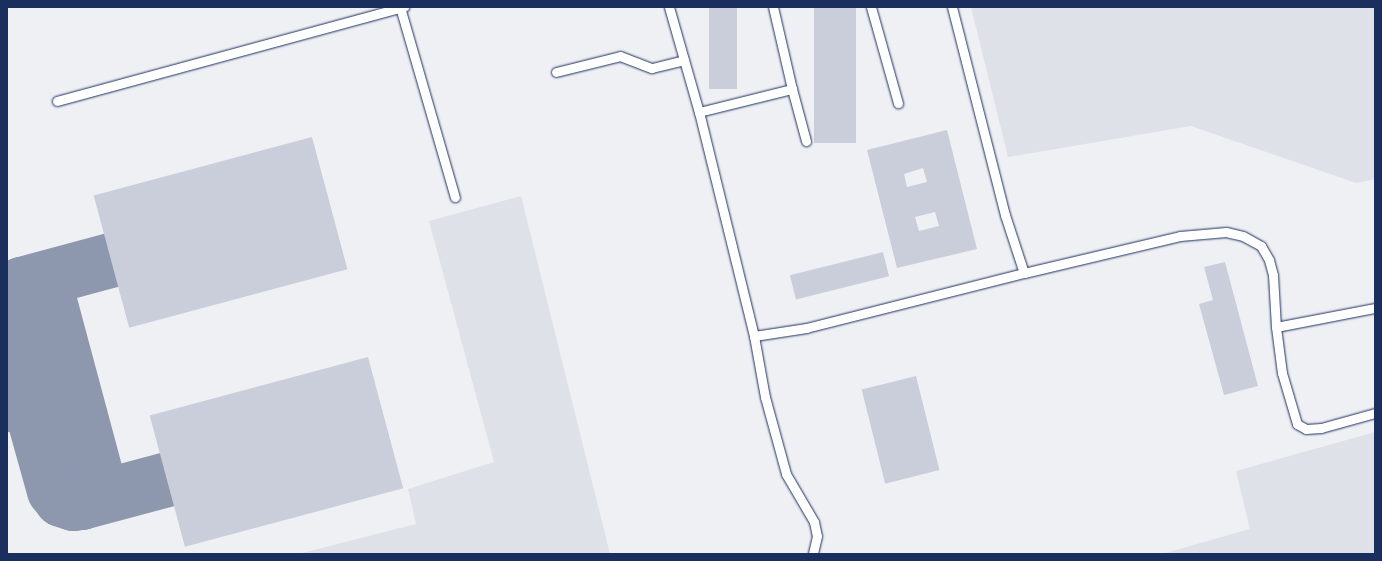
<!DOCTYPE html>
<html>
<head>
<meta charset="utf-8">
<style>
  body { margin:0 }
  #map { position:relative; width:1382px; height:561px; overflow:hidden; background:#fff; font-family:Caveat,sans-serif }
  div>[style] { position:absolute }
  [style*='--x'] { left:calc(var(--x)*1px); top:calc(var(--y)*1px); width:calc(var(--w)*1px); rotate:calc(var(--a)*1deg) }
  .built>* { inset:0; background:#eff0f4; transform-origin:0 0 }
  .green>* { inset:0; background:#dee1e7 }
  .taxiway>* { height:55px; margin:-27.5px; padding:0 27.5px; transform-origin:27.5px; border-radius:27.5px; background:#8d97ae }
  .building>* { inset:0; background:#caceda; transform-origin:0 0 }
  .roads { filter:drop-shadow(0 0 1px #1b2f5e) drop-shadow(0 0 1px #1b2f5e) }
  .service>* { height:9px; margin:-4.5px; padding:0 4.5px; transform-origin:4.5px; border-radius:4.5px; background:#fff }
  span { translate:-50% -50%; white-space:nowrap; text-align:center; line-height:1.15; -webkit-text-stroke:4px #fff; paint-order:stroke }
  .frame { position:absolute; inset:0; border:8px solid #1b2f5e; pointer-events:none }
</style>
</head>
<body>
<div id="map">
  <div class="built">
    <i style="left:7px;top:7px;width:1368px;height:547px"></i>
  </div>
  <div class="green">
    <i style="clip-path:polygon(971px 7px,1375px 7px,1375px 179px,1356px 183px,1191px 126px,1008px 157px)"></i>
    <i style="clip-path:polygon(521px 196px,610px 554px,298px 554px,416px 524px,408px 489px,494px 462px,429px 221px)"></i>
    <i style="clip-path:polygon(1375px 432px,1375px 554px,1162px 554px,1250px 529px,1236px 471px)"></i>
  </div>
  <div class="taxiway">
    <i style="--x:21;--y:284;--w:16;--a:4"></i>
    <i style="--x:37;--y:285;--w:16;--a:47"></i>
    <i style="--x:48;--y:297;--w:185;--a:75"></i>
    <i style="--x:96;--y:476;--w:15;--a:98"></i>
    <i style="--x:94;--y:491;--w:9;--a:131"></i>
    <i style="--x:88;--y:498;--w:8;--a:150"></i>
    <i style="--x:7;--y:295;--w:8;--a:-45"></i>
    <i style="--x:13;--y:289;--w:9;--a:-32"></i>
    <i style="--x:21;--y:284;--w:92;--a:-15.1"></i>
    <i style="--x:7;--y:314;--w:71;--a:75.4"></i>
    <i style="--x:25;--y:383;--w:15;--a:110"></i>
    <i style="--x:20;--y:397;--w:14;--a:150"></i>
    <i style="--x:8;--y:404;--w:13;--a:0"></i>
    <i style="--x:21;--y:404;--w:16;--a:43"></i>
    <i style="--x:33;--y:415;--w:78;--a:74.4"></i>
    <i style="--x:54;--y:490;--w:11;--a:52"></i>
    <i style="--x:61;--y:499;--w:13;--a:18"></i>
    <i style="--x:73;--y:503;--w:8;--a:-7"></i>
    <i style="--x:81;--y:502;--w:89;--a:-15"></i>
  </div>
  <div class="building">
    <i style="left:709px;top:7px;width:28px;height:82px"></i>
    <i style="left:814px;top:7px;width:42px;height:136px"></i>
    <i style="clip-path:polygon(evenodd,947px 130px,977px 249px,897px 268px,867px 150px,947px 130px,923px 168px,927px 182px,907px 187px,904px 174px,923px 168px,947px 130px,935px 212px,939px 226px,919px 231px,915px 217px,935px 212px)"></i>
    <i style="left:312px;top:137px;width:137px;height:226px;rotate:75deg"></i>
    <i style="left:883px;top:252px;width:25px;height:96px;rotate:76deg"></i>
    <i style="clip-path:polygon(1225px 262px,1258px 386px,1224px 395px,1199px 304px,1213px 300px,1204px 267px)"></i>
    <i style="left:368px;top:357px;width:136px;height:226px;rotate:75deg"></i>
    <i style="left:916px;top:376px;width:97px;height:56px;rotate:76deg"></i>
  </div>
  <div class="roads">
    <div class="service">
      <i style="--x:400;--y:7;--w:198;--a:73.9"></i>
      <i style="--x:669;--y:7;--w:109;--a:74.1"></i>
      <i style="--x:699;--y:112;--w:231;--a:76.2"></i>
      <i style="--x:754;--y:336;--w:53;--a:-8.7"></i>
      <i style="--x:806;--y:328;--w:225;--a:-14.2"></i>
      <i style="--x:871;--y:7;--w:100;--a:74.3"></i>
      <i style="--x:952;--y:7;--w:215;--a:75.7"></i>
      <i style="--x:1005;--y:215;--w:61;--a:71.9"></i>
      <i style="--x:1024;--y:273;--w:160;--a:-13.3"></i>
      <i style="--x:1180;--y:236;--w:46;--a:-5"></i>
      <i style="--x:1226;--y:232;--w:17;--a:13"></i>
      <i style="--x:1243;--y:236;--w:21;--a:29"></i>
      <i style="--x:1261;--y:246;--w:16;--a:60"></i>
      <i style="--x:1269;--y:260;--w:16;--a:75"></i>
      <i style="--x:1273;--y:275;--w:52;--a:86.7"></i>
      <i style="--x:1276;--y:327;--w:46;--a:82.6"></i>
      <i style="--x:1282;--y:373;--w:53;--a:73.6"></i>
      <i style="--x:1297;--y:424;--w:10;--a:29"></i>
      <i style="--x:1306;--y:429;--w:15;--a:-4"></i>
      <i style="--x:1321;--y:428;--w:56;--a:-15.5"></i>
      <i style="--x:556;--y:72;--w:66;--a:-14"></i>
      <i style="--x:620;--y:56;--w:34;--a:21"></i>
      <i style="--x:652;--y:68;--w:33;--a:-14"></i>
      <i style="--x:792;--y:89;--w:54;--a:74.9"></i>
      <i style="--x:57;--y:101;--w:360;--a:-15.2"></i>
      <i style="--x:699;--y:112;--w:96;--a:-13.9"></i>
      <i style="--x:792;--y:89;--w:84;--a:-103"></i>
      <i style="--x:1276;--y:327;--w:101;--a:-10.9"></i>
      <i style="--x:754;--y:336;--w:62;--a:79.8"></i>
      <i style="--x:765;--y:397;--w:80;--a:74.7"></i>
      <i style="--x:786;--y:474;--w:56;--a:59.7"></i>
      <i style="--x:814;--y:522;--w:14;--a:78"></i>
      <i style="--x:817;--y:536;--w:18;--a:103"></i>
    </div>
  </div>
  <div class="frame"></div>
</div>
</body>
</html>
